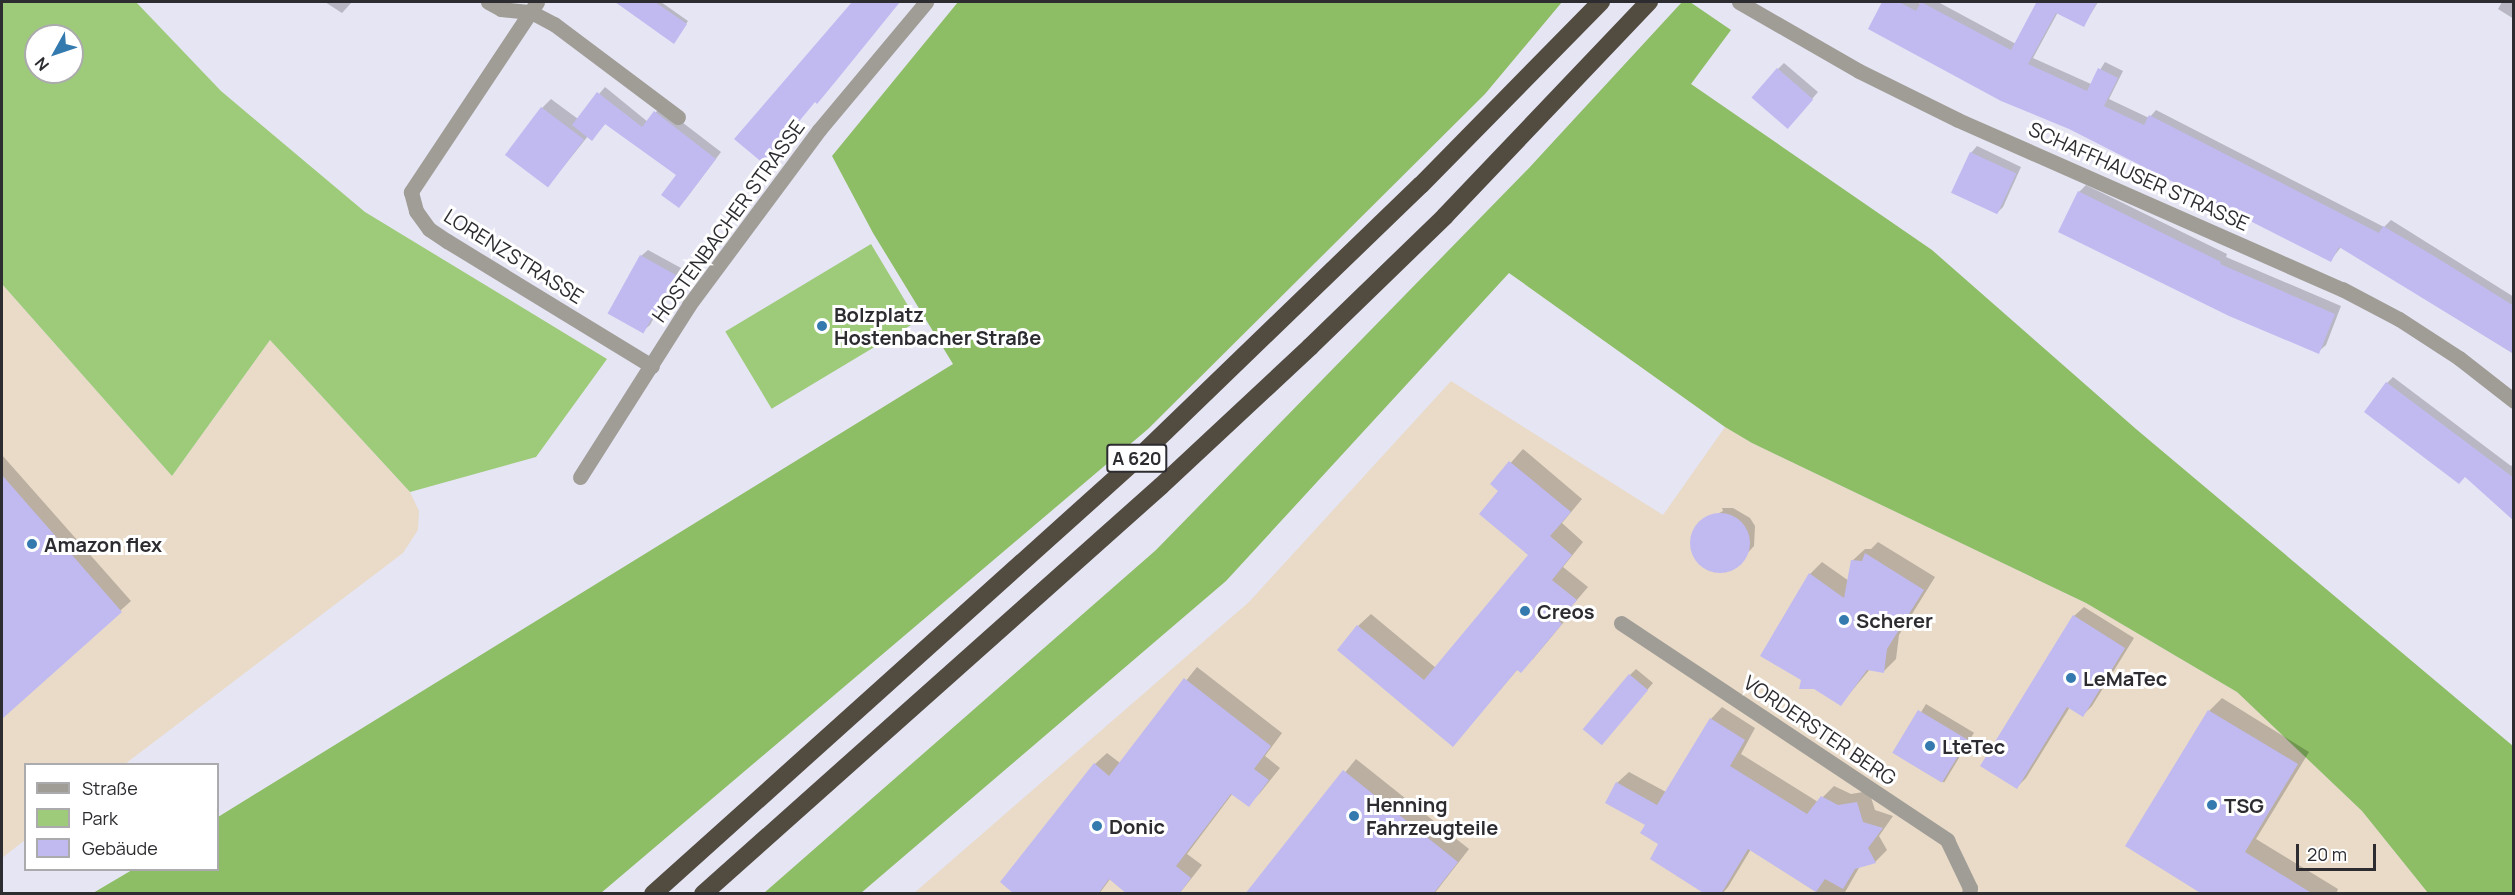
<!DOCTYPE html>
<html>
<head>
<meta charset="utf-8">
<style>
  body { margin:0 }
  #map { position:relative; width:2515px; height:895px; overflow:hidden; background:#e6e5f4; font-family:Manrope,sans-serif }
  div>[style] { position:absolute }
  [style*='--x'] { left:calc(var(--x)*1px); top:calc(var(--y)*1px); width:calc(var(--w)*1px); rotate:calc(var(--a)*1deg) }
  .commercial>* { inset:0; background:#e9dbc8 }
  .green>* { inset:0; background:#9ecb7a; transform-origin:0 0 }
  .forest>* { inset:0; background:#8dbd65 }
  .shadow>* { inset:0; background:#0003; transform-origin:0 0 }
  .building>* { inset:0; background:#c1baf1; transform-origin:0 0 }
  .round { border-radius:50% }
  .minor>* { height:15px; margin:-7.5px; padding:0 7.5px; transform-origin:7.5px; border-radius:7.5px; background:#a09d97 }
  .highway>* { height:18px; margin:-9px; padding:0 9px; transform-origin:9px; border-radius:9px; background:#524b40 }
  .dots>* { width:16px; height:16px; translate:-50% -50%; box-sizing:border-box; border:3px solid #fff; border-radius:50% }
  span { translate:-50% -50%; white-space:nowrap; text-align:center; line-height:1.15; -webkit-text-stroke:6px #fff; paint-order:stroke }
  .shield-label span { padding:2px 4px; background:#fff; border:2px solid; border-radius:4px; -webkit-text-stroke-width:0 }
  .shield-label { font-size:18px; color:#2c2c31; font-weight:700 }
  .street-label { font-size:20px; color:#2c2c31 }
  .poi-label { font-size:20px; color:#2c2c31; font-weight:700 }
  .left { translate:0 -50%; text-align:left }
  .frame { position:absolute; inset:0; border:3px solid #2c2c31; pointer-events:none }
  .legend { position:absolute; left:24px; top:763px; width:195px; height:108px; box-sizing:border-box; background:#fff; border:2px solid #ababad; margin:0; padding:8px 10px; list-style:none; font-size:18px; color:#2c2c31 }
  .legend li { display:flex; align-items:center; gap:12px; height:30px }
  .legend b { width:30px; border:2px solid #ababad }
  .north { position:absolute; left:24px; top:24px; width:60px; height:60px; box-sizing:border-box; background:#fff; border:2px solid #ababad; border-radius:50%; rotate:230deg; font-size:16px; font-weight:700; line-height:24px; text-align:center; color:#2c2c31 }
  .north::after { content:''; display:block; margin:auto; width:21px; height:27px; background:#347aaf; clip-path:polygon(50% 0,100% 100%,50% 72%,0 100%) }
  .scale { position:absolute; left:2296px; top:844px; width:80px; height:27px; box-sizing:border-box; border:3px solid #2c2c31; border-top:0; padding-left:8px; font-size:18px; line-height:21px; white-space:nowrap; color:#2c2c31; -webkit-text-stroke:4px #fff; paint-order:stroke }
</style>
</head>
<body>
<div id="map">
  <div class="commercial">
    <i style="clip-path:polygon(2px 284px,172px 476px,270px 340px,410px 492px,419px 511px,418px 530px,403px 553px,125px 764px,26px 764px,25px 840px,2px 858px)"></i>
    <i style="clip-path:polygon(1451px 381px,1663px 515px,1725px 427px,1752px 443px,2086px 603px,2237px 692px,2362px 811px,2428px 893px,913px 894px,1249px 602px)"></i>
  </div>
  <div class="green">
    <i style="clip-path:polygon(evenodd,2px 2px,136px 2px,221px 91px,365px 212px,607px 359px,536px 457px,410px 492px,270px 340px,172px 476px,2px 284px,2px 2px,36px 36px,72px 36px,72px 72px,36px 72px,36px 36px)"></i>
    <i style="left:871px;top:244px;width:90px;height:170px;rotate:59deg"></i>
  </div>
  <div class="forest">
    <i style="clip-path:polygon(958px 2px,1562px 2px,1485px 94px,1148px 429px,601px 893px,93px 893px,132px 870px,218px 870px,218px 817px,953px 364px,873px 233px,832px 156px)"></i>
    <i style="clip-path:polygon(1682px 2px,1690px 2px,1731px 30px,1691px 84px,1932px 250px,2136px 429px,2513px 746px,2513px 893px,2428px 893px,2362px 811px,2237px 692px,2086px 603px,1752px 443px,1725px 427px,1509px 273px,1226px 581px,861px 893px,764px 893px,1156px 550px,1529px 168px)"></i>
  </div>
  <div class="shadow">
    <i style="clip-path:polygon(325px 2px,352px 2px,342px 13px)"></i>
    <i style="clip-path:polygon(623px 2px,661px 2px,688px 21px,676px 39px)"></i>
    <i style="clip-path:polygon(853px 2px,898px 2px,823px 96px,736px 139px)"></i>
    <i style="clip-path:polygon(1884px 2px,1916px 2px,1921px 4px,1922px 2px,1938px 2px,2016px 44px,2039px 2px,2052px 2px,2061px 6px,2063px 2px,2098px 2px,2084px 25px,2058px 12px,2033px 58px,2091px 84px,2105px 62px,2123px 71px,2109px 99px,2149px 118px,2156px 110px,2384px 227px,2391px 220px,2514px 297px,2514px 354px,2341px 247px,2331px 260px,1870px 28px)"></i>
    <i style="clip-path:polygon(2502px 2px,2514px 2px,2514px 19px,2498px 9px)"></i>
    <i style="clip-path:polygon(1784px 63px,1818px 92px,1794px 120px,1778px 69px)"></i>
    <i style="clip-path:polygon(605px 87px,648px 122px,661px 106px,721px 152px,685px 200px,679px 175px,606px 123px,592px 139px,588px 136px,549px 185px,542px 108px,551px 99px,578px 119px)"></i>
    <i style="clip-path:polygon(1977px 146px,2021px 167px,2003px 207px,1997px 213px,1971px 153px)"></i>
    <i style="clip-path:polygon(2086px 185px,2227px 254px,2226px 257px,2341px 306px,2326px 345px,2318px 352px,2079px 192px)"></i>
    <i style="clip-path:polygon(648px 250px,681px 268px,650px 325px,643px 331px,641px 256px)"></i>
    <i style="clip-path:polygon(2393px 377px,2511px 466px,2514px 463px,2514px 517px,2466px 476px,2387px 383px)"></i>
    <i style="clip-path:polygon(1523px 449px,1582px 499px,1562px 523px,1583px 542px,1563px 567px,1588px 587px,1570px 608px,1573px 611px,1533px 659px,1518px 669px,1453px 745px,1358px 626px,1371px 614px,1436px 668px,1530px 555px,1500px 491px,1492px 484px)"></i>
    <i style="clip-path:polygon(2px 455px,131px 601px,2px 717px)"></i>
    <i style="clip-path:polygon(1722px 508px,1733px 508px,1750px 518px,1755px 526px,1754px 546px,1734px 568px,1715px 571px,1698px 561px,1692px 543px,1699px 524px,1723px 511px)"></i>
    <i style="clip-path:polygon(1878px 542px,1935px 577px,1899px 635px,1896px 659px,1884px 671px,1870px 669px,1841px 704px,1810px 574px,1822px 562px,1849px 581px,1852px 561px,1865px 549px,1871px 549px)"></i>
    <i style="clip-path:polygon(2084px 607px,2134px 638px,2092px 706px,2083px 715px,2070px 707px,2026px 778px,2017px 787px,2074px 616px)"></i>
    <i style="clip-path:polygon(1197px 667px,1282px 733px,1265px 756px,1280px 768px,1260px 793px,1248px 805px,1233px 793px,1187px 854px,1202px 865px,1179px 894px,1110px 879px,1099px 894px,1017px 894px,1095px 764px,1107px 753px,1120px 763px)"></i>
    <i style="clip-path:polygon(1636px 669px,1653px 683px,1602px 743px,1630px 675px)"></i>
    <i style="clip-path:polygon(2222px 698px,2309px 752px,2256px 839px,2338px 889px,2336px 894px,2205px 894px,2127px 846px,2210px 710px)"></i>
    <i style="left:1926px;top:704px;width:56px;height:58px;rotate:31deg"></i>
    <i style="clip-path:polygon(1722px 707px,1755px 728px,1741px 754px,1818px 802px,1834px 786px,1851px 794px,1869px 791px,1875px 810px,1893px 816px,1879px 836px,1887px 850px,1875px 862px,1860px 866px,1844px 894px,1819px 894px,1751px 849px,1728px 887px,1722px 894px,1708px 894px,1660px 844px,1617px 783px,1629px 772px,1666px 792px,1711px 719px)"></i>
    <i style="clip-path:polygon(1356px 759px,1469px 849px,1434px 894px,1247px 894px)"></i>
  </div>
  <div class="building">
    <i style="clip-path:polygon(615px 2px,655px 2px,687px 24px,674px 44px)"></i>
    <i style="clip-path:polygon(852px 2px,900px 2px,836px 81px,817px 104px,815px 102px,764px 164px,734px 139px)"></i>
    <i style="clip-path:polygon(1882px 2px,1899px 2px,1916px 11px,1921px 2px,2011px 50px,2036px 3px,2034px 2px,2097px 2px,2084px 27px,2056px 13px,2028px 64px,2087px 91px,2098px 68px,2118px 78px,2104px 106px,2144px 125px,2149px 115px,2379px 233px,2383px 226px,2434px 256px,2514px 306px,2514px 354px,2339px 247px,2331px 262px,2069px 129px,2001px 101px,1868px 29px)"></i>
    <i style="left:1777px;top:68px;width:48px;height:39px;rotate:41deg"></i>
    <i style="clip-path:polygon(597px 92px,642px 127px,654px 111px,716px 159px,679px 208px,661px 195px,676px 175px,605px 124px,592px 141px,572px 125px)"></i>
    <i style="left:541px;top:107px;width:54px;height:60px;rotate:37deg"></i>
    <i style="left:1970px;top:152px;width:51px;height:45px;rotate:25deg"></i>
    <i style="clip-path:polygon(2078px 191px,2221px 262px,2220px 264px,2335px 314px,2319px 354px,2229px 316px,2058px 232px)"></i>
    <i style="left:640px;top:255px;width:41px;height:67px;rotate:29deg"></i>
    <i style="clip-path:polygon(2386px 382px,2514px 478px,2514px 521px,2465px 477px,2459px 484px,2364px 412px)"></i>
    <i style="clip-path:polygon(1509px 461px,1571px 512px,1550px 536px,1572px 555px,1552px 580px,1577px 600px,1559px 621px,1562px 624px,1521px 673px,1517px 670px,1453px 747px,1337px 650px,1357px 625px,1424px 680px,1528px 555px,1479px 514px,1498px 491px,1490px 484px)"></i>
    <i style="clip-path:polygon(2px 475px,122px 612px,2px 719px)"></i>
    <i class="round" style="left:1690px;top:513px;width:60px;height:60px"></i>
    <i style="clip-path:polygon(1865px 553px,1924px 590px,1887px 649px,1884px 673px,1867px 670px,1841px 706px,1814px 689px,1799px 689px,1801px 680px,1760px 656px,1809px 573px,1844px 598px,1851px 560px,1862px 561px)"></i>
    <i style="clip-path:polygon(2073px 615px,2125px 648px,2083px 717px,2067px 707px,2017px 789px,1980px 766px)"></i>
    <i style="left:1629px;top:674px;width:25px;height:72px;rotate:40deg"></i>
    <i style="clip-path:polygon(1184px 678px,1271px 746px,1254px 769px,1269px 780px,1249px 807px,1231px 794px,1176px 866px,1191px 878px,1179px 894px,1127px 894px,1109px 879px,1098px 894px,1014px 894px,1000px 882px,1094px 763px,1109px 776px)"></i>
    <i style="left:1918px;top:710px;width:58px;height:50px;rotate:31deg"></i>
    <i style="clip-path:polygon(2208px 710px,2298px 764px,2245px 852px,2313px 894px,2202px 894px,2125px 846px)"></i>
    <i style="clip-path:polygon(1710px 718px,1745px 740px,1730px 766px,1807px 814px,1821px 796px,1838px 805px,1857px 802px,1863px 822px,1883px 828px,1868px 848px,1876px 863px,1855px 869px,1843px 889px,1825px 879px,1816px 892px,1748px 849px,1721px 894px,1705px 894px,1650px 859px,1658px 844px,1640px 833px,1645px 825px,1605px 803px,1616px 782px,1657px 805px)"></i>
    <i style="clip-path:polygon(1343px 770px,1458px 862px,1433px 894px,1245px 894px)"></i>
  </div>
  <div class="minor">
    <i style="--x:488;--y:2;--w:15;--a:28"></i>
    <i style="--x:501;--y:9;--w:30;--a:6"></i>
    <i style="--x:531;--y:12;--w:26;--a:28"></i>
    <i style="--x:554;--y:24;--w:155;--a:36.9"></i>
    <i style="--x:537;--y:2;--w:228;--a:123.6"></i>
    <i style="--x:411;--y:192;--w:20;--a:75"></i>
    <i style="--x:416;--y:211;--w:22;--a:54"></i>
    <i style="--x:429;--y:229;--w:22;--a:34"></i>
    <i style="--x:447;--y:241;--w:240;--a:31.4"></i>
    <i style="--x:1739;--y:2;--w:138;--a:29.9"></i>
    <i style="--x:1859;--y:71;--w:110;--a:26.3"></i>
    <i style="--x:1958;--y:120;--w:420;--a:23.8"></i>
    <i style="--x:2342;--y:289;--w:64;--a:27.8"></i>
    <i style="--x:2399;--y:319;--w:72;--a:33"></i>
    <i style="--x:2459;--y:358;--w:70;--a:38"></i>
    <i style="--x:580;--y:477;--w:204;--a:-57.6"></i>
    <i style="--x:689;--y:305;--w:218;--a:-53.4"></i>
    <i style="--x:819;--y:130;--w:167;--a:-50.1"></i>
    <i style="--x:1621;--y:623;--w:392;--a:33.6"></i>
    <i style="--x:1947;--y:840;--w:53;--a:64.4"></i>
    <i style="--x:1970;--y:888;--w:6;--a:99"></i>
  </div>
  <div class="highway">
    <i style="--x:653;--y:894;--w:652;--a:-41.95"></i>
    <i style="--x:1138;--y:458;--w:393;--a:-44"></i>
    <i style="--x:1421;--y:185;--w:257;--a:-45.5"></i>
    <i style="--x:703;--y:894;--w:613;--a:-41.7"></i>
    <i style="--x:1161;--y:486;--w:204;--a:-43"></i>
    <i style="--x:1310;--y:347;--w:188;--a:-44.1"></i>
    <i style="--x:1445;--y:216;--w:296;--a:-46.4"></i>
  </div>
  <div class="dots">
    <i style="left:822px;top:326px;background:#347aaf"></i>
    <i style="left:32px;top:544px;background:#347aaf"></i>
    <i style="left:1525px;top:611px;background:#347aaf"></i>
    <i style="left:1844px;top:620px;background:#347aaf"></i>
    <i style="left:2071px;top:678px;background:#347aaf"></i>
    <i style="left:1930px;top:746px;background:#347aaf"></i>
    <i style="left:2212px;top:805px;background:#347aaf"></i>
    <i style="left:1354px;top:816px;background:#347aaf"></i>
    <i style="left:1097px;top:826px;background:#347aaf"></i>
  </div>
  <div class="shield-label">
    <span style="left:1137px;top:458px">A 620</span>
  </div>
  <div class="street-label">
    <span style="left:2139px;top:176px;rotate:24deg">SCHAFFHAUSER STRASSE</span>
    <span style="left:728px;top:221px;rotate:-54deg">HOSTENBACHER STRASSE</span>
    <span style="left:514px;top:256px;rotate:32deg">LORENZSTRASSE</span>
    <span style="left:1820px;top:730px;rotate:34deg">VORDERSTER BERG</span>
  </div>
  <div class="poi-label">
    <span class="left" style="left:834px;top:326px">Bolzplatz<br>Hostenbacher Straße</span>
    <span class="left" style="left:44px;top:544px">Amazon flex</span>
    <span class="left" style="left:1537px;top:611px">Creos</span>
    <span class="left" style="left:1856px;top:620px">Scherer</span>
    <span class="left" style="left:2083px;top:678px">LeMaTec</span>
    <span class="left" style="left:1942px;top:746px">LteTec</span>
    <span class="left" style="left:1366px;top:816px">Henning<br>Fahrzeugteile</span>
    <span class="left" style="left:2224px;top:805px">TSG</span>
    <span class="left" style="left:1109px;top:826px">Donic</span>
  </div>
  <div class="frame"></div>
  <ul class="legend">
  <li><b style="height:8px;background:#a09d97"></b>Straße</li>
  <li><b style="height:16px;background:#9ecb7a"></b>Park</li>
  <li><b style="height:16px;background:#c1baf1"></b>Gebäude</li>
  </ul>
  <div class="north">N</div>
  <div class="scale">20 m</div>
</div>
</body>
</html>
